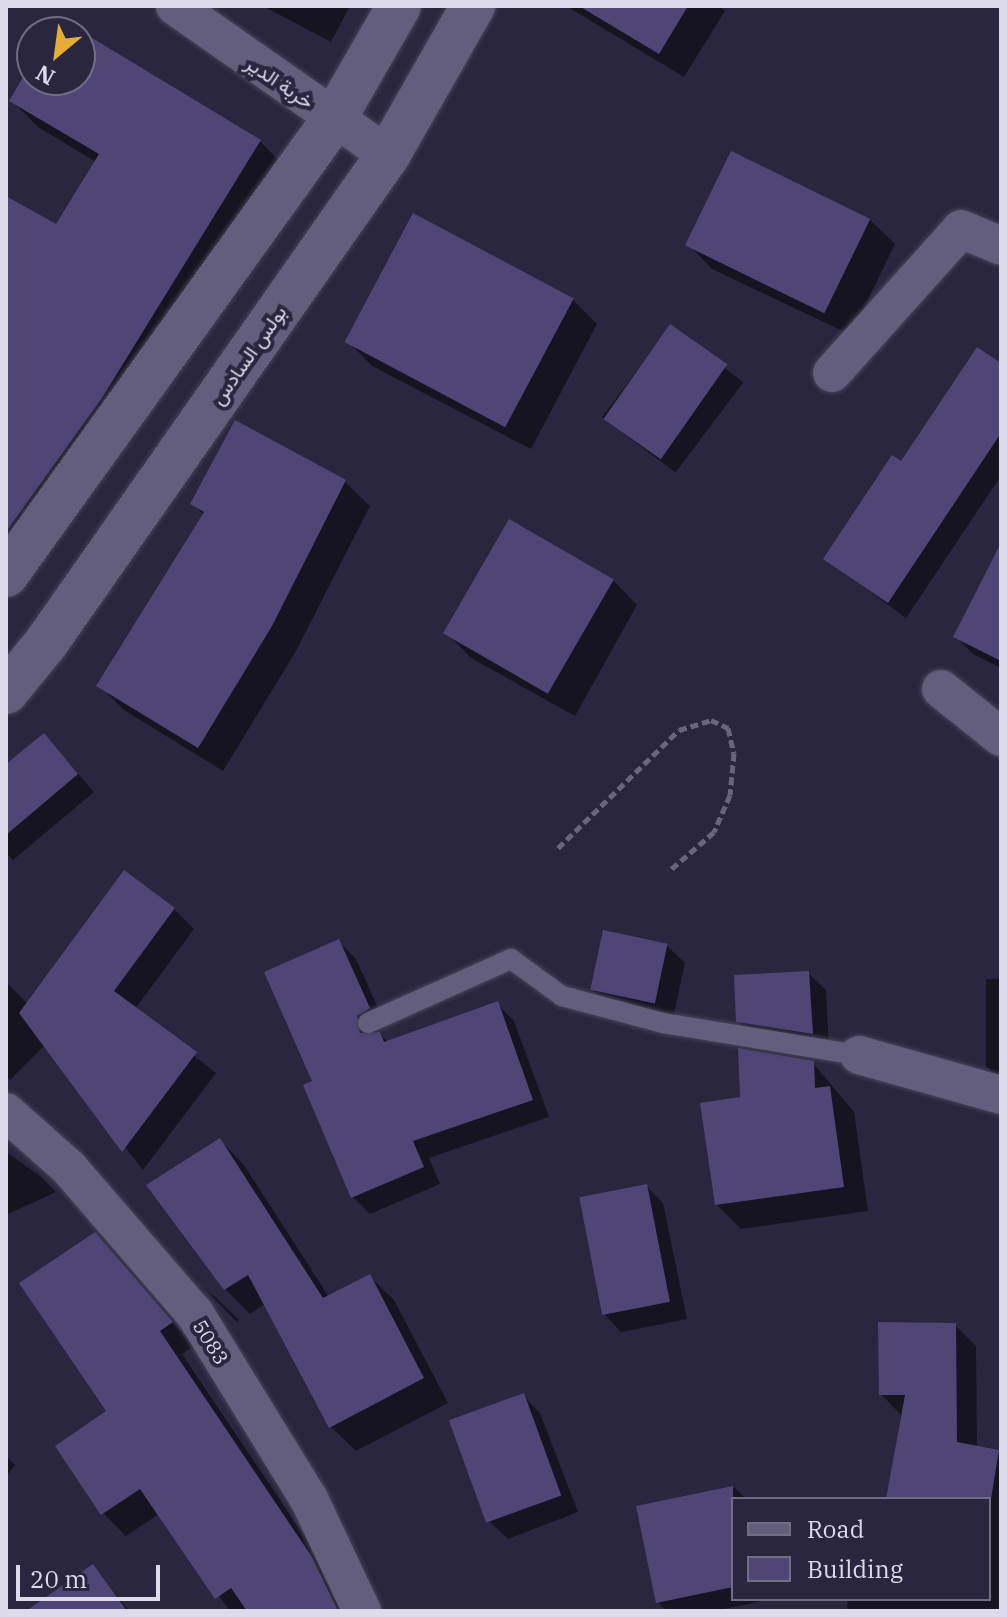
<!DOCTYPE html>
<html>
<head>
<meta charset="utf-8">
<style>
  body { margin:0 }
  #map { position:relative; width:1007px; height:1617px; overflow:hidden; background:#2a263f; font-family:"IBM Plex Serif",Vazirmatn,serif }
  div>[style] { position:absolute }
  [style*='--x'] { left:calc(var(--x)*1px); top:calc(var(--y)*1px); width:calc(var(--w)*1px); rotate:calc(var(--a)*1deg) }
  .shadow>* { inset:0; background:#0007; transform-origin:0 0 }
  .building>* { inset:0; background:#4f4676; transform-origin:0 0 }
  .path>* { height:5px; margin-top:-2.5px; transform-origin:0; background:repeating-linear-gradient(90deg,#69657c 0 8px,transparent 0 12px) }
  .roads { filter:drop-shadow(0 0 2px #474359) drop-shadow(0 0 2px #474359) }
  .service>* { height:20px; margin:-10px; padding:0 10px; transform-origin:10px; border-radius:10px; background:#625e7b }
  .minor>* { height:38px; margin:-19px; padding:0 19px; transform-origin:19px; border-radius:19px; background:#625e7b }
  .tertiary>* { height:44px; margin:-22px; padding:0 22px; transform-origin:22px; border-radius:22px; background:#625e7b }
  span { translate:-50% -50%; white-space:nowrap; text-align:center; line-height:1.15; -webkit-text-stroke:8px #2a263f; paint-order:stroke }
  .street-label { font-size:20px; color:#dcdaeb }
  .frame { position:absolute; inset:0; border:8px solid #dcdaeb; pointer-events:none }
  .legend { position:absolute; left:731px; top:1497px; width:260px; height:104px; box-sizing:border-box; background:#2a263f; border:2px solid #716e84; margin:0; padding:10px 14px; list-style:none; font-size:24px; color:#dcdaeb }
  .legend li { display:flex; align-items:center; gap:16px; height:40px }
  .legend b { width:40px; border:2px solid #716e84 }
  .north { position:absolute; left:16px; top:16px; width:80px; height:80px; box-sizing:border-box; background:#2a263f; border:2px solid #716e84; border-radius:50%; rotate:209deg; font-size:22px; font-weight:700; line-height:32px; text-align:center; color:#dcdaeb }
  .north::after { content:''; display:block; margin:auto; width:28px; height:36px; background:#e6ac36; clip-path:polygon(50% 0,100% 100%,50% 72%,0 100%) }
  .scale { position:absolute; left:16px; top:1565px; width:144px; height:36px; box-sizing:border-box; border:4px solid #dcdaeb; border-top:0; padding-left:10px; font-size:24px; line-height:28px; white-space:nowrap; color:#dcdaeb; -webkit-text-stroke:6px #2a263f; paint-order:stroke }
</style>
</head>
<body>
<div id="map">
  <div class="shadow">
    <i style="clip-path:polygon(263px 6px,350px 6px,331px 42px)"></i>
    <i style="clip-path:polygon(566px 6px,720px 6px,725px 11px,684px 77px)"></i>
    <i style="clip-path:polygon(80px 33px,260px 141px,286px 168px,6px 560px,6px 198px,56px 227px,96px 162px,38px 127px,11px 100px,32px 66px,32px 80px,80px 80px)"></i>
    <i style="clip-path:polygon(870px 220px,895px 244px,851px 335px,712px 269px,688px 244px)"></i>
    <i style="clip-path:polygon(573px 300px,597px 324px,531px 449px,372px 366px,348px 341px)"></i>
    <i style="left:670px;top:327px;width:92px;height:113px;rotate:37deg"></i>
    <i style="clip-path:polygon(1001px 365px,1001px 476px,906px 618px,826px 559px,902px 464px)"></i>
    <i style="clip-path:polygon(345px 482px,370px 506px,296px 651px,223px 771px,124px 710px,99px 685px,204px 515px,193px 504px)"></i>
    <i style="clip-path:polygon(1001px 564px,1001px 668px,973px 654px,955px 636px)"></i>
    <i style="clip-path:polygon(613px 580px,637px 605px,575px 716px,471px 658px,447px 633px)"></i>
    <i style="clip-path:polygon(44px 735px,94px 792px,13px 860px,6px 853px,6px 767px)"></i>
    <i style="clip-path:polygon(174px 909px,194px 929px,135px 1009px,216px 1073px,143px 1170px,45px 1045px,10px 1080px,6px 1076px,6px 982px,28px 1004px)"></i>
    <i style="clip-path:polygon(338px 941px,356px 959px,386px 1026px,370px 1036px,379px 1034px,388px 1042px,497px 1004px,514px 1021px,549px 1117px,429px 1158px,440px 1184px,370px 1214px,353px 1197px,315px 1082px)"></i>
    <i style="clip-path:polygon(667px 946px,685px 963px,672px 1024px,610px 1007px,593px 990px)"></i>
    <i style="clip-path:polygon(808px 973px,826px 990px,829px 1050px,756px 1038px,738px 1021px)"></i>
    <i style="clip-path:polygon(986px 979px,1001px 979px,1001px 1081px,986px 1066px)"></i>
    <i style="clip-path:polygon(813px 1063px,854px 1112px,868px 1211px,741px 1229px,716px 1204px,742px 1099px)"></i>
    <i style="clip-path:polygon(220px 1140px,244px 1165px,329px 1297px,369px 1276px,394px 1300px,448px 1403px,356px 1451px,331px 1427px,265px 1304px,250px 1314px,225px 1289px,149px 1185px)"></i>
    <i style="clip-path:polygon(6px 1152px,40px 1176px,56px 1192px,6px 1215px)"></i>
    <i style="clip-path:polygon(646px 1186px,663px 1203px,687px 1319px,621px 1332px,604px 1314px)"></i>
    <i style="clip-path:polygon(95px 1234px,194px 1346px,182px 1354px,335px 1582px,348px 1611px,230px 1611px,159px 1514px,126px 1536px,103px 1513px,117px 1422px)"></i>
    <i style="clip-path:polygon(206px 1290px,215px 1297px,239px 1320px,237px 1322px)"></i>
    <i style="clip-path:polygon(955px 1325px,976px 1346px,977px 1448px,1001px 1455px,1001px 1611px,847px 1611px,848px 1599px,989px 1599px,989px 1499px,888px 1499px,901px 1415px,881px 1394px)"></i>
    <i style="clip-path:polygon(523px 1396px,540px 1413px,578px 1512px,508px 1539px,490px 1522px)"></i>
    <i style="clip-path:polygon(6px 1456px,15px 1465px,6px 1477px)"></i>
    <i style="clip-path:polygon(735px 1488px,746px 1499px,733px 1499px,733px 1599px,773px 1599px,715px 1611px,667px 1611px,658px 1602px,638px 1508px)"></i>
    <i style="clip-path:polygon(93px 1566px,129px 1611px,46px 1611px)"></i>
  </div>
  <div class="building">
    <i style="clip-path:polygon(579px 6px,688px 6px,659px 54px)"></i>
    <i style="clip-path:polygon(59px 18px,261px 140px,102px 398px,6px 532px,6px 196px,56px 224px,99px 154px,9px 101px,32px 62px,32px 80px,80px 80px,80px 32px,50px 32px)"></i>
    <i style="left:731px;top:151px;width:155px;height:105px;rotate:26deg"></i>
    <i style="left:413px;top:213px;width:182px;height:146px;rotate:28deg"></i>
    <i style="left:670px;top:324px;width:70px;height:116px;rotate:35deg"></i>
    <i style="clip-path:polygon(977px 347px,1001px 363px,1001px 433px,888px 603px,823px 559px,892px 455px,901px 461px)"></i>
    <i style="clip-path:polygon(235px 420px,346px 480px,272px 626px,198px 748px,96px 686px,204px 512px,190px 504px)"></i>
    <i style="left:509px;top:519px;width:121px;height:132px;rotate:30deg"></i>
    <i style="clip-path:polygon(1001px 543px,1001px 661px,953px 637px)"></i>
    <i style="clip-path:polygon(44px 733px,78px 774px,6px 835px,6px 764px)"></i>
    <i style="clip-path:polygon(124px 870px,175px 908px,114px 991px,197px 1052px,122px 1152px,19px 1013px)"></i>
    <i style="left:603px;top:930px;width:66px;height:61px;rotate:12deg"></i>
    <i style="clip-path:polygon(339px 939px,370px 1008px,357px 1016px,360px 1033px,380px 1032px,384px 1042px,498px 1001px,533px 1100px,413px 1141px,424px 1167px,351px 1198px,303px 1085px,312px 1081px,264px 972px)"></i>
    <i style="clip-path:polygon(809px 971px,813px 1034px,736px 1022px,734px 975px)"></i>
    <i style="clip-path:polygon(738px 1048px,814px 1061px,815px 1088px,830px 1086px,844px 1187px,715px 1205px,700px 1103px,740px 1097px)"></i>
    <i style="clip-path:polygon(220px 1138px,323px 1298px,370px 1274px,424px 1378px,329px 1428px,248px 1275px,224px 1290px,146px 1185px)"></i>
    <i style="left:647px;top:1184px;width:120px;height:69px;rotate:79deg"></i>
    <i style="clip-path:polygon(95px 1232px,173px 1322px,160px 1331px,312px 1557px,338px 1611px,247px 1611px,231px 1588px,215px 1599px,140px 1489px,101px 1515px,55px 1446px,106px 1411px,19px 1283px)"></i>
    <i style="clip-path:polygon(878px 1322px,956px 1323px,957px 1442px,999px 1450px,991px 1499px,886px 1499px,905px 1395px,879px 1395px)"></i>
    <i style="left:524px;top:1393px;width:109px;height:80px;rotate:70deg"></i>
    <i style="clip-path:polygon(733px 1486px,733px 1587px,656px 1603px,636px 1506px)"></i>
    <i style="clip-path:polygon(93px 1564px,127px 1611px,26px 1611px)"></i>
  </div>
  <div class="path">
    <i style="--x:558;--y:848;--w:169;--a:-44.3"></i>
    <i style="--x:679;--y:730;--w:34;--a:-17"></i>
    <i style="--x:711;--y:720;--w:19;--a:25"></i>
    <i style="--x:728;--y:728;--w:26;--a:77"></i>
    <i style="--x:734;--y:753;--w:42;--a:95.4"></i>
    <i style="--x:730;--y:795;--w:40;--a:113.4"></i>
    <i style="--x:714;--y:832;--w:60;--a:139.1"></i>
  </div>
  <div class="roads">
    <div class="service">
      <i style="--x:368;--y:1023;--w:157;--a:-24.1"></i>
      <i style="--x:511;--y:959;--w:63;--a:36"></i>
      <i style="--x:562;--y:996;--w:105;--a:15"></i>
      <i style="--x:663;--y:1023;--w:199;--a:9.3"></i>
    </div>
    <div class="minor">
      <i style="--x:175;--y:6;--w:260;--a:35"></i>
      <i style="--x:832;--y:373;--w:193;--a:-48.1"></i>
      <i style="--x:961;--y:229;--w:43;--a:23"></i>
      <i style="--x:941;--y:689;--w:77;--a:38.7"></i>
      <i style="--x:859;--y:1055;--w:148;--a:15.7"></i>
      <i style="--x:6;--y:1112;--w:84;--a:41.6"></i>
      <i style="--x:69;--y:1168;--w:193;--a:49.2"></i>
      <i style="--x:195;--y:1314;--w:217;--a:58.4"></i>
      <i style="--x:309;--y:1499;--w:124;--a:64.7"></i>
    </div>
    <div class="tertiary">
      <i style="--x:6;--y:575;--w:562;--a:-54.27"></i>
      <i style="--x:334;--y:119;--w:130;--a:-60.1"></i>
      <i style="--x:6;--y:692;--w:63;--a:-50.8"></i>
      <i style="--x:46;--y:643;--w:596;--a:-54.98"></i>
      <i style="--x:388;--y:155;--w:172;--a:-60.3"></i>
    </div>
  </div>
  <div class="street-label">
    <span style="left:280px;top:82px;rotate:34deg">خربة الدير</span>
    <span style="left:248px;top:355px;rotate:-55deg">بولس السادس</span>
    <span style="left:211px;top:1342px;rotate:58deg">5083</span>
  </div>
  <div class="frame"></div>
  <ul class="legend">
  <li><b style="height:10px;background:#625e7b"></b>Road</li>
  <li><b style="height:22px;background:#4f4676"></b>Building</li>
  </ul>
  <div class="north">N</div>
  <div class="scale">20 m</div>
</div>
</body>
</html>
